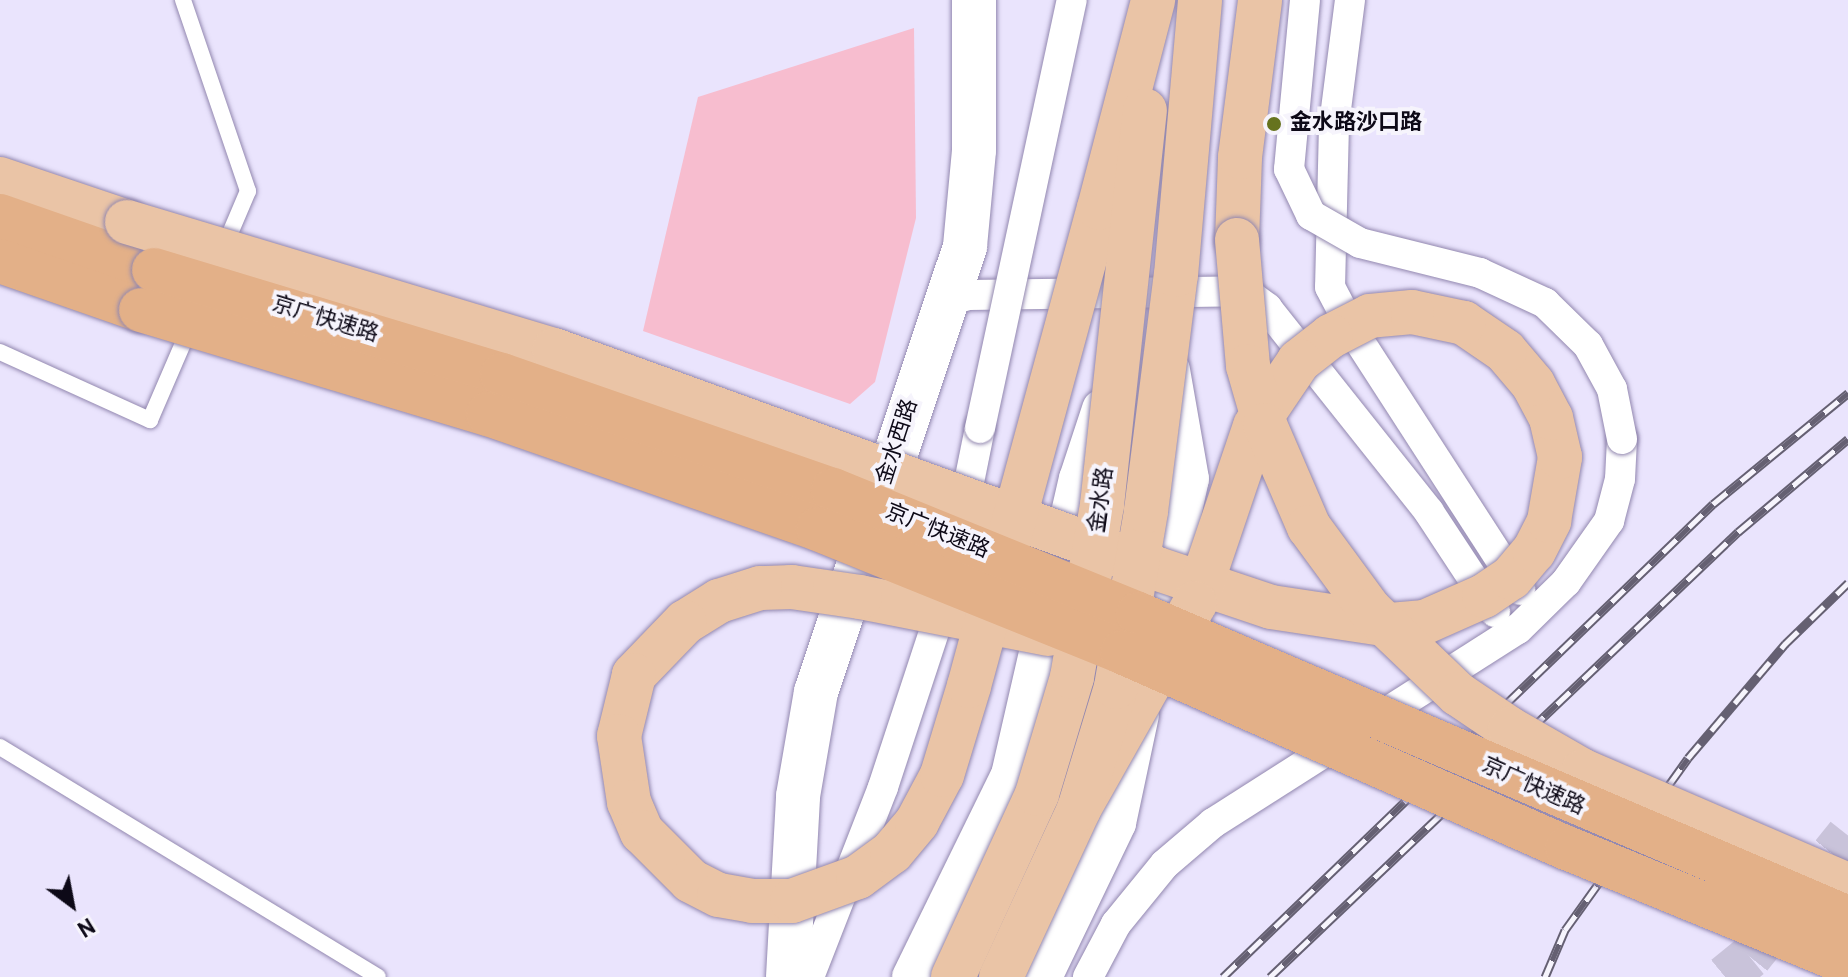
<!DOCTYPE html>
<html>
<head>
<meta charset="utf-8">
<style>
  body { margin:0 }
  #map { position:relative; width:1848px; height:977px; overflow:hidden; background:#eae4fd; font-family:Overpass,"Noto Sans SC",sans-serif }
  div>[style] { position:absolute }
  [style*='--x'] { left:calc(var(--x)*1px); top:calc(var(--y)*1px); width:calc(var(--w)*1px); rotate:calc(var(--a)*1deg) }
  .green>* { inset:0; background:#f7bdcf }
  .secondary-tunnel>* { height:44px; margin-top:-22px; transform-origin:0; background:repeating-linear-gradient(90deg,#c9c3da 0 44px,transparent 0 66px) }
  .roads { filter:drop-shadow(0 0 2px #9287af) drop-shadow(0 0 2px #9287af) }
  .service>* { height:16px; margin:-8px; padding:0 8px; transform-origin:8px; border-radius:8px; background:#fff }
  .minor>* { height:30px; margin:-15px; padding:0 15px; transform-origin:15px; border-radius:15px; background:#fff }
  .tertiary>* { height:38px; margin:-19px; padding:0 19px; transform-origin:19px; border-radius:19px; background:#fff }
  .secondary>* { height:44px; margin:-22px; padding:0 22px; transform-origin:22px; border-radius:22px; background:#fff }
  .primary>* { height:44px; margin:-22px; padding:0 22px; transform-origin:22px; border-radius:22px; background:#eac4a6 }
  .trunk>* { height:44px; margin:-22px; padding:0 22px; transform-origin:22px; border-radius:22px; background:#e3b088 }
  .rail>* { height:9px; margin-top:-4.5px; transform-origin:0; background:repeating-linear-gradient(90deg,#f6f4fc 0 18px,#656072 0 36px); box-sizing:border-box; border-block:2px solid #656072 }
  .bridges { filter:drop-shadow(0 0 2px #9287af) drop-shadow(0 0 2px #9287af) }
  .minor-bridge>* { height:30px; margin:-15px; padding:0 15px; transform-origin:15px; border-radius:15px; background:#fff }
  .primary-bridge>* { height:44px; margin:-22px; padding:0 22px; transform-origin:22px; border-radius:22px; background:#eac4a6 }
  .trunk-bridge>* { height:44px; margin:-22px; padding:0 22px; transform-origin:22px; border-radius:22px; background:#e3b088 }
  .dots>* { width:22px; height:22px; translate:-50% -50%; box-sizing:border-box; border:4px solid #f6f4fc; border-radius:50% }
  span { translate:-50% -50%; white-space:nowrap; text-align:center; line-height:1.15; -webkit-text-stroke:8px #f6f4fc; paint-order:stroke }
  .poi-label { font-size:22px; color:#0d0917; font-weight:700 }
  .left { translate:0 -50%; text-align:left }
  .street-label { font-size:22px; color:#0d0917 }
  .north { position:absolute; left:32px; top:865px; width:80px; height:80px; -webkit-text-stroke:6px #f6f4fc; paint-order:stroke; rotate:148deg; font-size:22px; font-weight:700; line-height:32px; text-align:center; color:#0d0917 }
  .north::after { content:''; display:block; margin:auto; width:28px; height:36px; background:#0d0917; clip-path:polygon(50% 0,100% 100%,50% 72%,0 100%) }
</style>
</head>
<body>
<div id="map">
  <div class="green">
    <i style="clip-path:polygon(914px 28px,916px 218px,875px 382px,850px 404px,643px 331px,698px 97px)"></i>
  </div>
  <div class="secondary-tunnel">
    <i style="--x:1725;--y:977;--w:32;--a:-39"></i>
    <i style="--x:1750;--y:957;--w:156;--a:-51.2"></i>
  </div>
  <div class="roads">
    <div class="service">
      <i style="--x:183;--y:0;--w:202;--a:71.2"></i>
      <i style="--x:248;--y:191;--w:64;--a:113"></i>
      <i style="--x:0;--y:352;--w:165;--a:24.4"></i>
      <i style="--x:150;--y:420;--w:101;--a:-66.7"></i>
      <i style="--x:0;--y:747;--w:442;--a:31.3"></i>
    </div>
    <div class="minor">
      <i style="--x:1350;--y:0;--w:126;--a:97.3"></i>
      <i style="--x:1334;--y:125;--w:162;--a:91.4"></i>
      <i style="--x:1330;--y:287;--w:52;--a:62.4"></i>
      <i style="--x:1354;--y:333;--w:306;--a:57.1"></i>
      <i style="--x:944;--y:302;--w:25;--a:-16"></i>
      <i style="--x:968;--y:295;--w:276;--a:-0.8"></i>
      <i style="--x:1244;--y:291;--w:29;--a:36"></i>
      <i style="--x:1267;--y:308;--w:260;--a:51.5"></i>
      <i style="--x:1429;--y:512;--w:120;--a:56.6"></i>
      <i style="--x:962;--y:517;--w:91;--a:-78.6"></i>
      <i style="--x:809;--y:977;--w:204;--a:-68.7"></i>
      <i style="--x:883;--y:787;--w:202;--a:-71.8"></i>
      <i style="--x:1088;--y:977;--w:60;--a:-62.2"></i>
      <i style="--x:1116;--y:924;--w:77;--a:-50.8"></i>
      <i style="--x:1165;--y:864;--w:63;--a:-40.5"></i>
      <i style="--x:1213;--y:823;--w:361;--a:-32.5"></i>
      <i style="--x:1518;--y:629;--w:67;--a:-44.4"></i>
      <i style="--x:1566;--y:582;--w:75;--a:-54.8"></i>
      <i style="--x:1609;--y:521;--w:43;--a:-75.3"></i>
      <i style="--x:1620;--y:479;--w:40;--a:-87.1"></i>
    </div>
    <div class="tertiary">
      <i style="--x:1153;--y:651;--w:176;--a:-77.9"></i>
      <i style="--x:1190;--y:479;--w:111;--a:-99.9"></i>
      <i style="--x:911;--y:977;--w:225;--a:-63.9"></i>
      <i style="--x:1010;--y:775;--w:304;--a:-77.1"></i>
      <i style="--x:1078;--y:479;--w:74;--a:-71.8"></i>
      <i style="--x:1043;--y:977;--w:171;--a:-64.3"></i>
      <i style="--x:1117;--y:823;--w:110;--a:-78"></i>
    </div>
    <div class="secondary">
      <i style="--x:788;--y:977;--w:181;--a:-86.8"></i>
      <i style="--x:798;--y:796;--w:106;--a:-80.2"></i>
      <i style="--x:816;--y:692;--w:470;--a:-71.5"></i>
      <i style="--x:965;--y:246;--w:96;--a:-84.6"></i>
      <i style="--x:974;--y:150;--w:150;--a:-90"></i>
    </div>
    <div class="primary">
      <i style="--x:0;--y:179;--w:134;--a:18.7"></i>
      <i style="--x:1237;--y:240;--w:83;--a:-87.9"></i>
      <i style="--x:1240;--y:157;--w:158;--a:-82.7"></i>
    </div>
    <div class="trunk">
      <i style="--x:0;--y:216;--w:163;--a:19.3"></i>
      <i style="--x:0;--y:261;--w:149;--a:19.2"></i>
    </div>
  </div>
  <div class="rail">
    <i style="--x:1223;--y:977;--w:681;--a:-43.99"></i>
    <i style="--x:1713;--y:504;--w:175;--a:-39.4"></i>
    <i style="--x:1270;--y:977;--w:646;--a:-43.56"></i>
    <i style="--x:1738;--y:532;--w:144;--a:-40.2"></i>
    <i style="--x:1545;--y:977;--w:51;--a:-66.9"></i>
    <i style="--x:1565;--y:930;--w:211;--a:-54.4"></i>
    <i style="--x:1688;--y:758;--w:150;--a:-49.6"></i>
    <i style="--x:1785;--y:644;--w:88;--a:-44.1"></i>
  </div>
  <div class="bridges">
    <div class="minor-bridge">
      <i style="--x:1305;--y:0;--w:170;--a:95.4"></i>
      <i style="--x:1289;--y:169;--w:51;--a:64.4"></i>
      <i style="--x:1311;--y:215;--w:56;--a:29.7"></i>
      <i style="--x:1360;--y:243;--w:124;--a:14"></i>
      <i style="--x:1480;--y:273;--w:72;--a:24.8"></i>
      <i style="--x:1545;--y:303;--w:60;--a:44.3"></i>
      <i style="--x:1588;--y:345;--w:50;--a:61.4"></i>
      <i style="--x:1612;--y:389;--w:51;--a:78.7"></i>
      <i style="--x:980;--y:428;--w:438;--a:-77.9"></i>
    </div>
    <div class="primary-bridge">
      <i style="--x:127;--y:222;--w:446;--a:16.7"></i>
      <i style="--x:554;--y:350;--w:639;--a:19.94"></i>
      <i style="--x:1155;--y:568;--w:122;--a:18.6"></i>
      <i style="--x:1271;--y:607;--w:120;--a:8.6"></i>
      <i style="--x:1390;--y:625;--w:35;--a:-5"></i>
      <i style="--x:1425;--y:622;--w:64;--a:-23.8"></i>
      <i style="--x:1484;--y:596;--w:32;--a:-34"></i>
      <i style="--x:1511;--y:578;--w:35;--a:-50"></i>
      <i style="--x:1534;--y:551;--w:34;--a:-63"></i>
      <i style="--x:1549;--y:521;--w:65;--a:-80.2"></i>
      <i style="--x:1560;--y:457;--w:40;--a:-103"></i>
      <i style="--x:1551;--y:418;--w:38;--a:-118"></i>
      <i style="--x:1533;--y:384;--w:43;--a:-130.3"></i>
      <i style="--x:1505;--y:351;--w:50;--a:-145.7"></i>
      <i style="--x:1464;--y:323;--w:53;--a:-168.1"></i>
      <i style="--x:1412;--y:312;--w:42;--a:174.6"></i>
      <i style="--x:1370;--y:316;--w:44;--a:152.9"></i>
      <i style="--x:1331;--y:336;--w:41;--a:142"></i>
      <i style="--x:1299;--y:361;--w:78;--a:124.1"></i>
      <i style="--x:1255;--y:426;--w:187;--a:108.7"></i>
      <i style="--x:1195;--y:603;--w:236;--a:119.4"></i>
      <i style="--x:1237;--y:240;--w:126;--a:85"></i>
      <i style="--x:1248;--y:366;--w:61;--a:73.9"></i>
      <i style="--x:1265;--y:425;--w:111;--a:66.7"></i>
      <i style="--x:1309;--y:527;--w:103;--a:53.7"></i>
      <i style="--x:1370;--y:610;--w:122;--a:43.7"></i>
      <i style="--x:1458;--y:694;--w:63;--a:33.9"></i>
      <i style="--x:1510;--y:729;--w:84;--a:29.9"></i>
      <i style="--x:1583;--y:771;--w:288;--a:23.3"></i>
      <i style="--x:1048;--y:634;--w:192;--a:-168.9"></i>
      <i style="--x:860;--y:597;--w:69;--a:-171.6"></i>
      <i style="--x:792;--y:587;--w:32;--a:178"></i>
      <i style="--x:760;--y:588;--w:43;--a:162.4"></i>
      <i style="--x:719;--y:601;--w:40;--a:148"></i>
      <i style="--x:685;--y:622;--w:74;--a:133.9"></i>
      <i style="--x:634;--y:675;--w:63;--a:103.8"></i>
      <i style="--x:619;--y:736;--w:67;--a:81.4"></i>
      <i style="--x:629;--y:802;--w:33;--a:67"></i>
      <i style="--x:642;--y:832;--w:69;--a:45"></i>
      <i style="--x:691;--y:881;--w:31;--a:27"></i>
      <i style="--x:719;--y:895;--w:34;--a:10"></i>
      <i style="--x:752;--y:901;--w:40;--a:0"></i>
      <i style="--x:792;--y:901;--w:70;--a:-20"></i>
      <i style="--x:858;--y:877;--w:42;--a:-36.3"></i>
      <i style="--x:892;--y:852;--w:39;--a:-50"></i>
      <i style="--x:917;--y:822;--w:53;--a:-62"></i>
      <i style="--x:942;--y:775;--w:93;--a:-73.1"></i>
      <i style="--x:969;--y:686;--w:495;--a:-74.8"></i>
      <i style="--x:1099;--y:208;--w:215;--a:-75.4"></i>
      <i style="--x:953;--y:977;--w:201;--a:-65.3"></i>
      <i style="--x:1037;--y:794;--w:122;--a:-73.3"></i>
      <i style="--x:1072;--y:677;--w:175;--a:-80.1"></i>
      <i style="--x:1102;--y:505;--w:397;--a:-83.8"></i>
      <i style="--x:1001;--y:977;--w:185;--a:-65.1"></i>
      <i style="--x:1079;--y:809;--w:127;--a:-73.1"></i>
      <i style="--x:1116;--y:687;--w:179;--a:-80.3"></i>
      <i style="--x:1146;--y:511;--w:238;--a:-82.8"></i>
      <i style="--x:1176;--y:275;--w:276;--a:-85"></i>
    </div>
    <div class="trunk-bridge">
      <i style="--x:154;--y:270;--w:363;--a:16.8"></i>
      <i style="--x:502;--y:375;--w:350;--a:19.2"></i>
      <i style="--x:833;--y:490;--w:329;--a:22.1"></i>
      <i style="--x:1138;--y:614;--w:772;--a:23.18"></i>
      <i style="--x:141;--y:310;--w:362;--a:16.7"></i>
      <i style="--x:488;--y:414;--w:349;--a:19.2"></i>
      <i style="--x:818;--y:529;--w:328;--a:22"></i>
      <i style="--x:1122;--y:652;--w:486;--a:23.8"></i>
      <i style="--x:1567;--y:848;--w:304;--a:22.3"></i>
    </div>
  </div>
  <div class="dots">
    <i style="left:1274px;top:124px;background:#66731e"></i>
  </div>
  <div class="poi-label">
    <span class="left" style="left:1290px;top:124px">金水路沙口路</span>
  </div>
  <div class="street-label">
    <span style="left:325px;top:320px;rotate:17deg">京广快速路</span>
    <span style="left:898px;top:442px;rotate:-72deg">金水西路</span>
    <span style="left:1102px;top:500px;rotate:-82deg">金水路</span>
    <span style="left:937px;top:532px;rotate:22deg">京广快速路</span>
    <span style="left:1533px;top:787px;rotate:24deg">京广快速路</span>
  </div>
  <div class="north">N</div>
</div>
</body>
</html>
